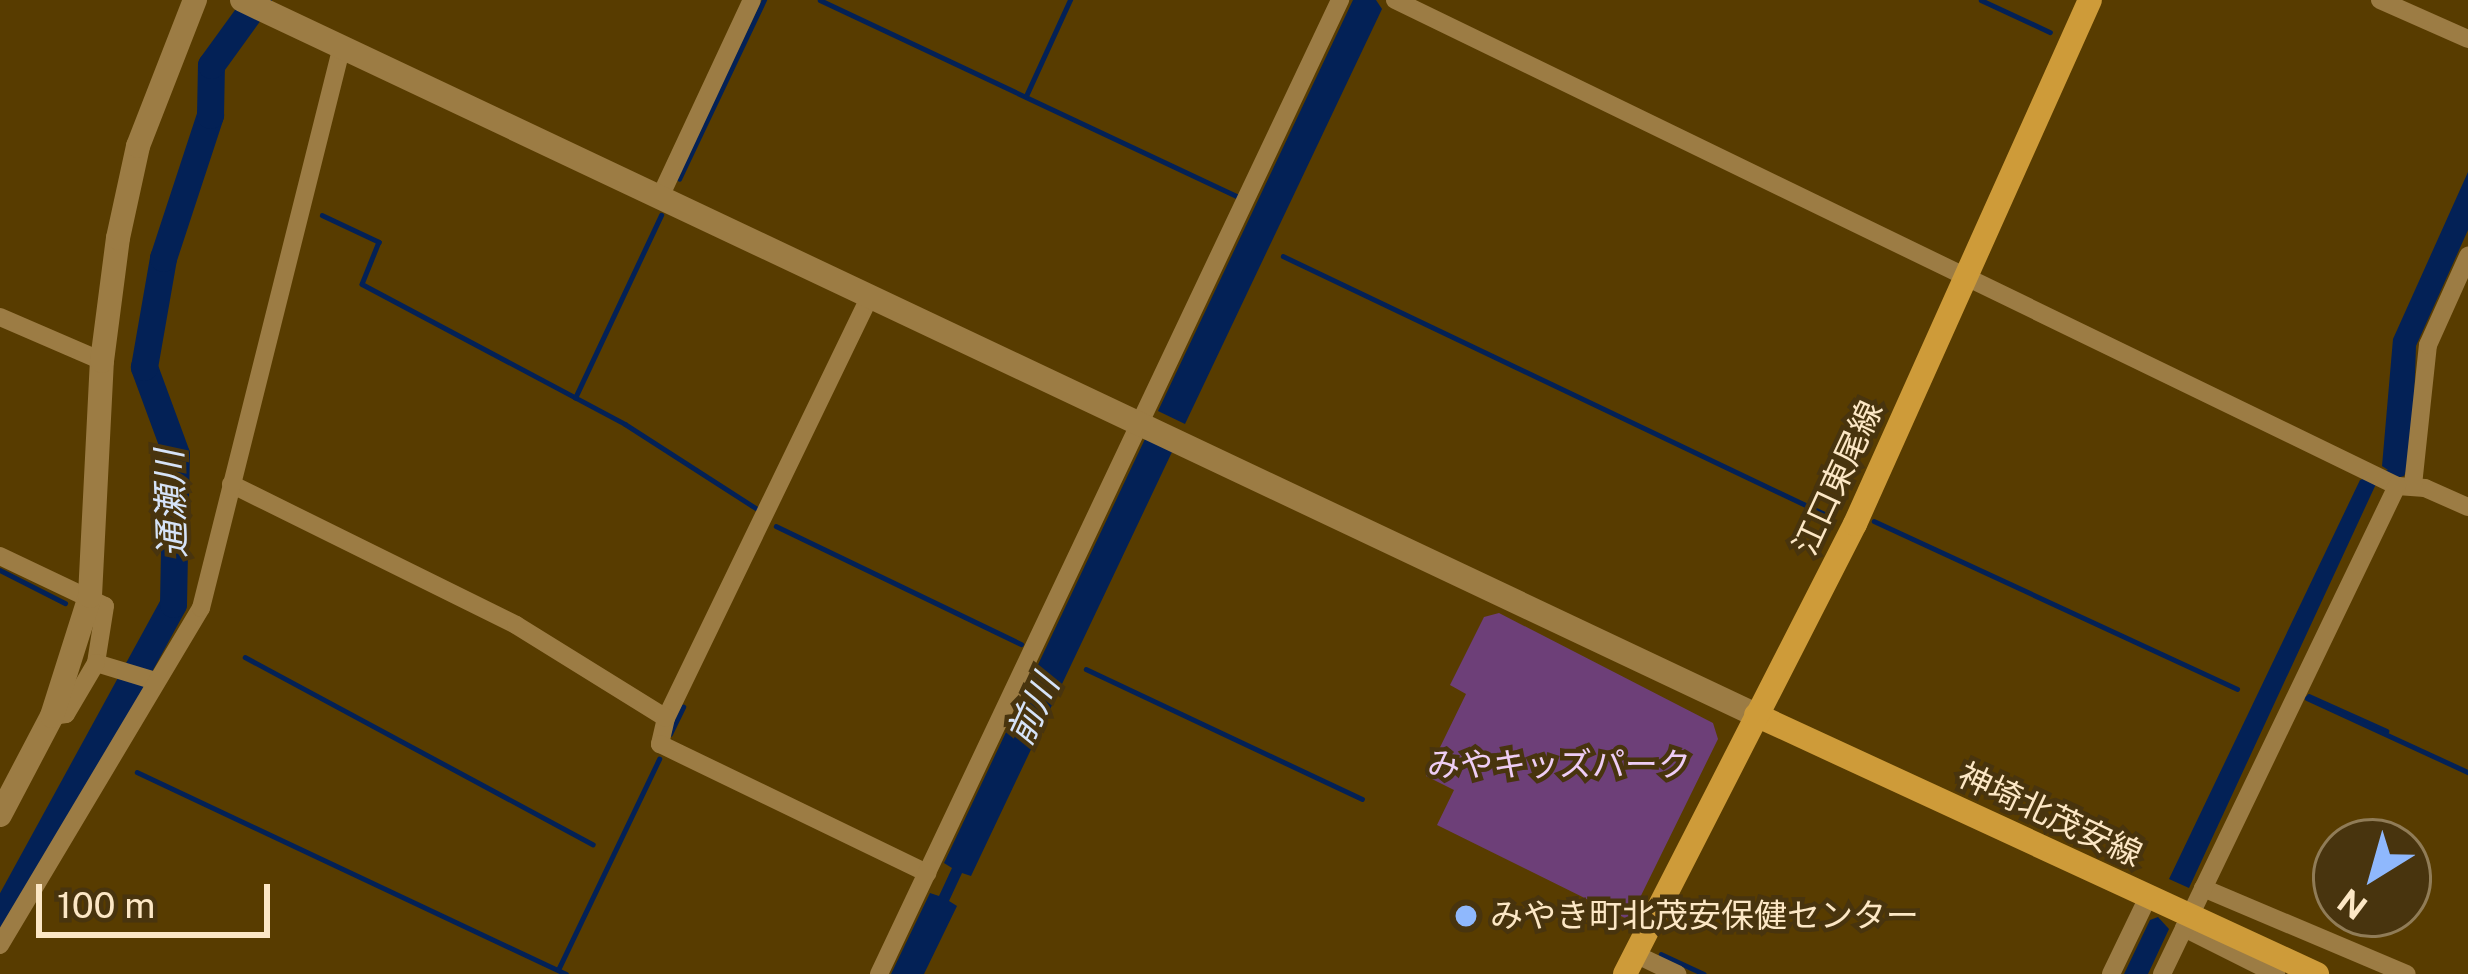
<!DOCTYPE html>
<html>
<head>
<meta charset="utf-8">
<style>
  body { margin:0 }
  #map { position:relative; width:2468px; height:974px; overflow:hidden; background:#583c00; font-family:"Public Sans","Noto Sans JP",sans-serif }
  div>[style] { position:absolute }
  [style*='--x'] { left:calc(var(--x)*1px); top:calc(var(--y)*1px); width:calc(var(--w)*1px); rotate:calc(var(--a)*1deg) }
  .green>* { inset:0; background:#6d3f78 }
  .water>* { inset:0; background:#032156 }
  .stream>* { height:4.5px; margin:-2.25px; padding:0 2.25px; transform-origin:2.25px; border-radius:2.25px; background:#032156 }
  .river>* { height:27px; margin:-13.5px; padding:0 13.5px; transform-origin:13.5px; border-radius:13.5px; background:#032156 }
  .minor>* { height:18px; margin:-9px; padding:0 9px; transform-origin:9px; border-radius:9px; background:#9c7c44 }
  .tertiary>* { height:24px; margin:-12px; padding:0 12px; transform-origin:12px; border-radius:12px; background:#9c7c44 }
  .secondary>* { height:24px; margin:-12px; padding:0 12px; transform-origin:12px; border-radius:12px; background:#ce9b39 }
  .dots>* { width:33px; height:33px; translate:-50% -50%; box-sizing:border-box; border:6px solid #48340e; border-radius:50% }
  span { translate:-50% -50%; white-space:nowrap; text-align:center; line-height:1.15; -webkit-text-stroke:9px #48340e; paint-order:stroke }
  .street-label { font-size:33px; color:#fce7c5 }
  .park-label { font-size:33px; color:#eecdf5 }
  .poi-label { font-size:33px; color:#fce7c5 }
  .left { translate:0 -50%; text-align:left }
  .water-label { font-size:36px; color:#d6e3f8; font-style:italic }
  .north { position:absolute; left:2312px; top:818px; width:120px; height:120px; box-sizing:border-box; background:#48340e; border:3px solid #907c57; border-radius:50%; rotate:217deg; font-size:33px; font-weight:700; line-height:48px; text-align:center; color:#fce7c5 }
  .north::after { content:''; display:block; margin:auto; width:42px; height:54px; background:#8fb8fd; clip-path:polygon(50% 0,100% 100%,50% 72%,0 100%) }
  .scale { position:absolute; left:36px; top:884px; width:234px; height:54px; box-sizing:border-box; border:6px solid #fce7c5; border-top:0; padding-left:15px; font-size:36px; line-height:42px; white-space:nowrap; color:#fce7c5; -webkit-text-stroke:9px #48340e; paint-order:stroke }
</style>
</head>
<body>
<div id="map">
  <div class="green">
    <i style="clip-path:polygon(1499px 613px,1713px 723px,1718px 739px,1629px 920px,1437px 825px,1454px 790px,1426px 776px,1466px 694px,1450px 685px,1484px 617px)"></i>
  </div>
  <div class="water">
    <i style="clip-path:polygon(1353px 0,1376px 0,1382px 9px,1185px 424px,1158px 411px)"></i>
    <i style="clip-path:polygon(2468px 172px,2468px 230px,2416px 346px,2412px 458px,2404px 476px,2376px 484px,2189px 888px,2169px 879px,2360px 480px,2388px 470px,2382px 466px,2393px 339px)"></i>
    <i style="clip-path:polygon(1145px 439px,1172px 452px,971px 876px,962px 873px,949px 901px,957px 906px,924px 974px,891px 974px,930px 893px,939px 896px,952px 868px,944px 863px)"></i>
    <i style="clip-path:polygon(2158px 917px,2169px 929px,2148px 974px,2124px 974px,2150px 920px)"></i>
  </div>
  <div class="stream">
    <i style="--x:820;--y:0;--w:460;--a:25.2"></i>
    <i style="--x:1981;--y:0;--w:76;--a:24.9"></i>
    <i style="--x:1026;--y:96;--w:106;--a:-65.4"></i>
    <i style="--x:679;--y:179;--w:198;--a:-64.6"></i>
    <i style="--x:322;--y:215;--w:63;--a:25.3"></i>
    <i style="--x:379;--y:242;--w:45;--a:112"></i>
    <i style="--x:362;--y:284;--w:298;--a:28"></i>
    <i style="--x:625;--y:424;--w:156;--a:32.7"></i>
    <i style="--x:1283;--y:256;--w:607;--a:25.47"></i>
    <i style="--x:575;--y:398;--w:202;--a:-64.8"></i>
    <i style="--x:1874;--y:521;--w:400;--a:24.8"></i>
    <i style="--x:776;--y:526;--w:272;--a:25.7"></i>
    <i style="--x:0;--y:570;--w:73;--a:26.9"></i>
    <i style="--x:245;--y:657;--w:395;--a:28.3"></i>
    <i style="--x:1086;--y:669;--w:305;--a:25.2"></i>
    <i style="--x:2309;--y:696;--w:85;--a:24.2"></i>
    <i style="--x:2307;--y:698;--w:177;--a:24.7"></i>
    <i style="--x:670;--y:734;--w:30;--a:-64"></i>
    <i style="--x:137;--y:772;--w:474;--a:25.2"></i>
    <i style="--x:1661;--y:954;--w:47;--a:24.9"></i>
    <i style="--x:558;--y:970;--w:234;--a:-64.4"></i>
  </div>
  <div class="river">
    <i style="--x:0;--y:920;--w:360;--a:-61.3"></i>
    <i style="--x:173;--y:604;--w:150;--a:-88.9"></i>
    <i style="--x:176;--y:454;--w:93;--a:-110.2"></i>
    <i style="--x:144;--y:367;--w:111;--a:-80.1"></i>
    <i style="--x:163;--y:258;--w:151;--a:-71.8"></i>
    <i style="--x:210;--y:115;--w:50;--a:-88.9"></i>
    <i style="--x:211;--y:65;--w:80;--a:-54.1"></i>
  </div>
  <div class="minor">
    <i style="--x:1395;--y:0;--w:1114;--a:25.87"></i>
    <i style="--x:2397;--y:486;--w:28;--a:4"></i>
    <i style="--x:2425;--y:488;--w:47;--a:23.8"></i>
    <i style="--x:2380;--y:0;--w:96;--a:23.9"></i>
    <i style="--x:660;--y:197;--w:217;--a:-65"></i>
    <i style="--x:870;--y:296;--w:469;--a:115.8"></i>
    <i style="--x:666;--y:718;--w:27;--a:103"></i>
    <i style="--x:660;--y:744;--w:297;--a:25.8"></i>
    <i style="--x:0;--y:317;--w:111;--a:23.3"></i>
    <i style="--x:231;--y:484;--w:318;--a:26.3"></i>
    <i style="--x:516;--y:625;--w:176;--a:31.8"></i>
    <i style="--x:2413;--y:485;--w:141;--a:-83.9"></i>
    <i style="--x:2428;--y:345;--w:98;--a:-65.8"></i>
    <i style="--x:0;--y:556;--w:116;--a:25.5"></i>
    <i style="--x:105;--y:606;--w:58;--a:99"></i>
    <i style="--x:96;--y:663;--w:59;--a:16.9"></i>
    <i style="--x:52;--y:716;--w:14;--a:-8"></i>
    <i style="--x:66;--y:714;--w:59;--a:-59.5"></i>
    <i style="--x:2203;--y:888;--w:221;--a:22.9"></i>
    <i style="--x:2184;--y:928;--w:103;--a:26.6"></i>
    <i style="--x:0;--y:945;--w:392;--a:-59.2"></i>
    <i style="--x:201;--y:608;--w:579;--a:-75.92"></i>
    <i style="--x:1635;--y:954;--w:47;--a:25.5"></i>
    <i style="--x:879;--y:974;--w:1078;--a:-64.67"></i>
    <i style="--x:2111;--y:974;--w:85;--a:-64.3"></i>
    <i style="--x:2162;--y:974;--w:542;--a:-64.29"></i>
  </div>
  <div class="tertiary">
    <i style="--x:242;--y:0;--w:1674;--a:25.28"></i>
    <i style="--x:0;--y:815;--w:112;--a:-62.3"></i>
    <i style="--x:52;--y:716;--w:126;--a:-72.4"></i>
    <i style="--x:90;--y:596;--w:235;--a:-87.1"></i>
    <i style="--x:102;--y:361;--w:124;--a:-82.6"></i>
    <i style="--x:118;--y:238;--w:94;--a:-77.7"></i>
    <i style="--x:138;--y:146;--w:157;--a:-68.7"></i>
  </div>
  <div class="secondary">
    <i style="--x:1756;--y:715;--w:618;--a:24.78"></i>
    <i style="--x:1625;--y:974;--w:505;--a:-62.93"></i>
    <i style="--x:1855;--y:524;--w:574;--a:-65.85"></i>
  </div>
  <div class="dots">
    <i style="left:1466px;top:916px;background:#8fb8fd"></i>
  </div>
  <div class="street-label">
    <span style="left:1838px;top:478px;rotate:-65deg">江口東尾線</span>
    <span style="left:2050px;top:815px;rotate:25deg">神埼北茂安線</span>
  </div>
  <div class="park-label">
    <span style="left:1559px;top:765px">みやキッズパーク</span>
  </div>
  <div class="poi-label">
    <span class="left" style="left:1490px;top:916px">みやき町北茂安保健センター</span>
  </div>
  <div class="water-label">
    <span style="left:171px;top:504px;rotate:-92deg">通瀬川</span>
    <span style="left:1033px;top:710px;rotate:-65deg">前川</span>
  </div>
  <div class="north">N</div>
  <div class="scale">100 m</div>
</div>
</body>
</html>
